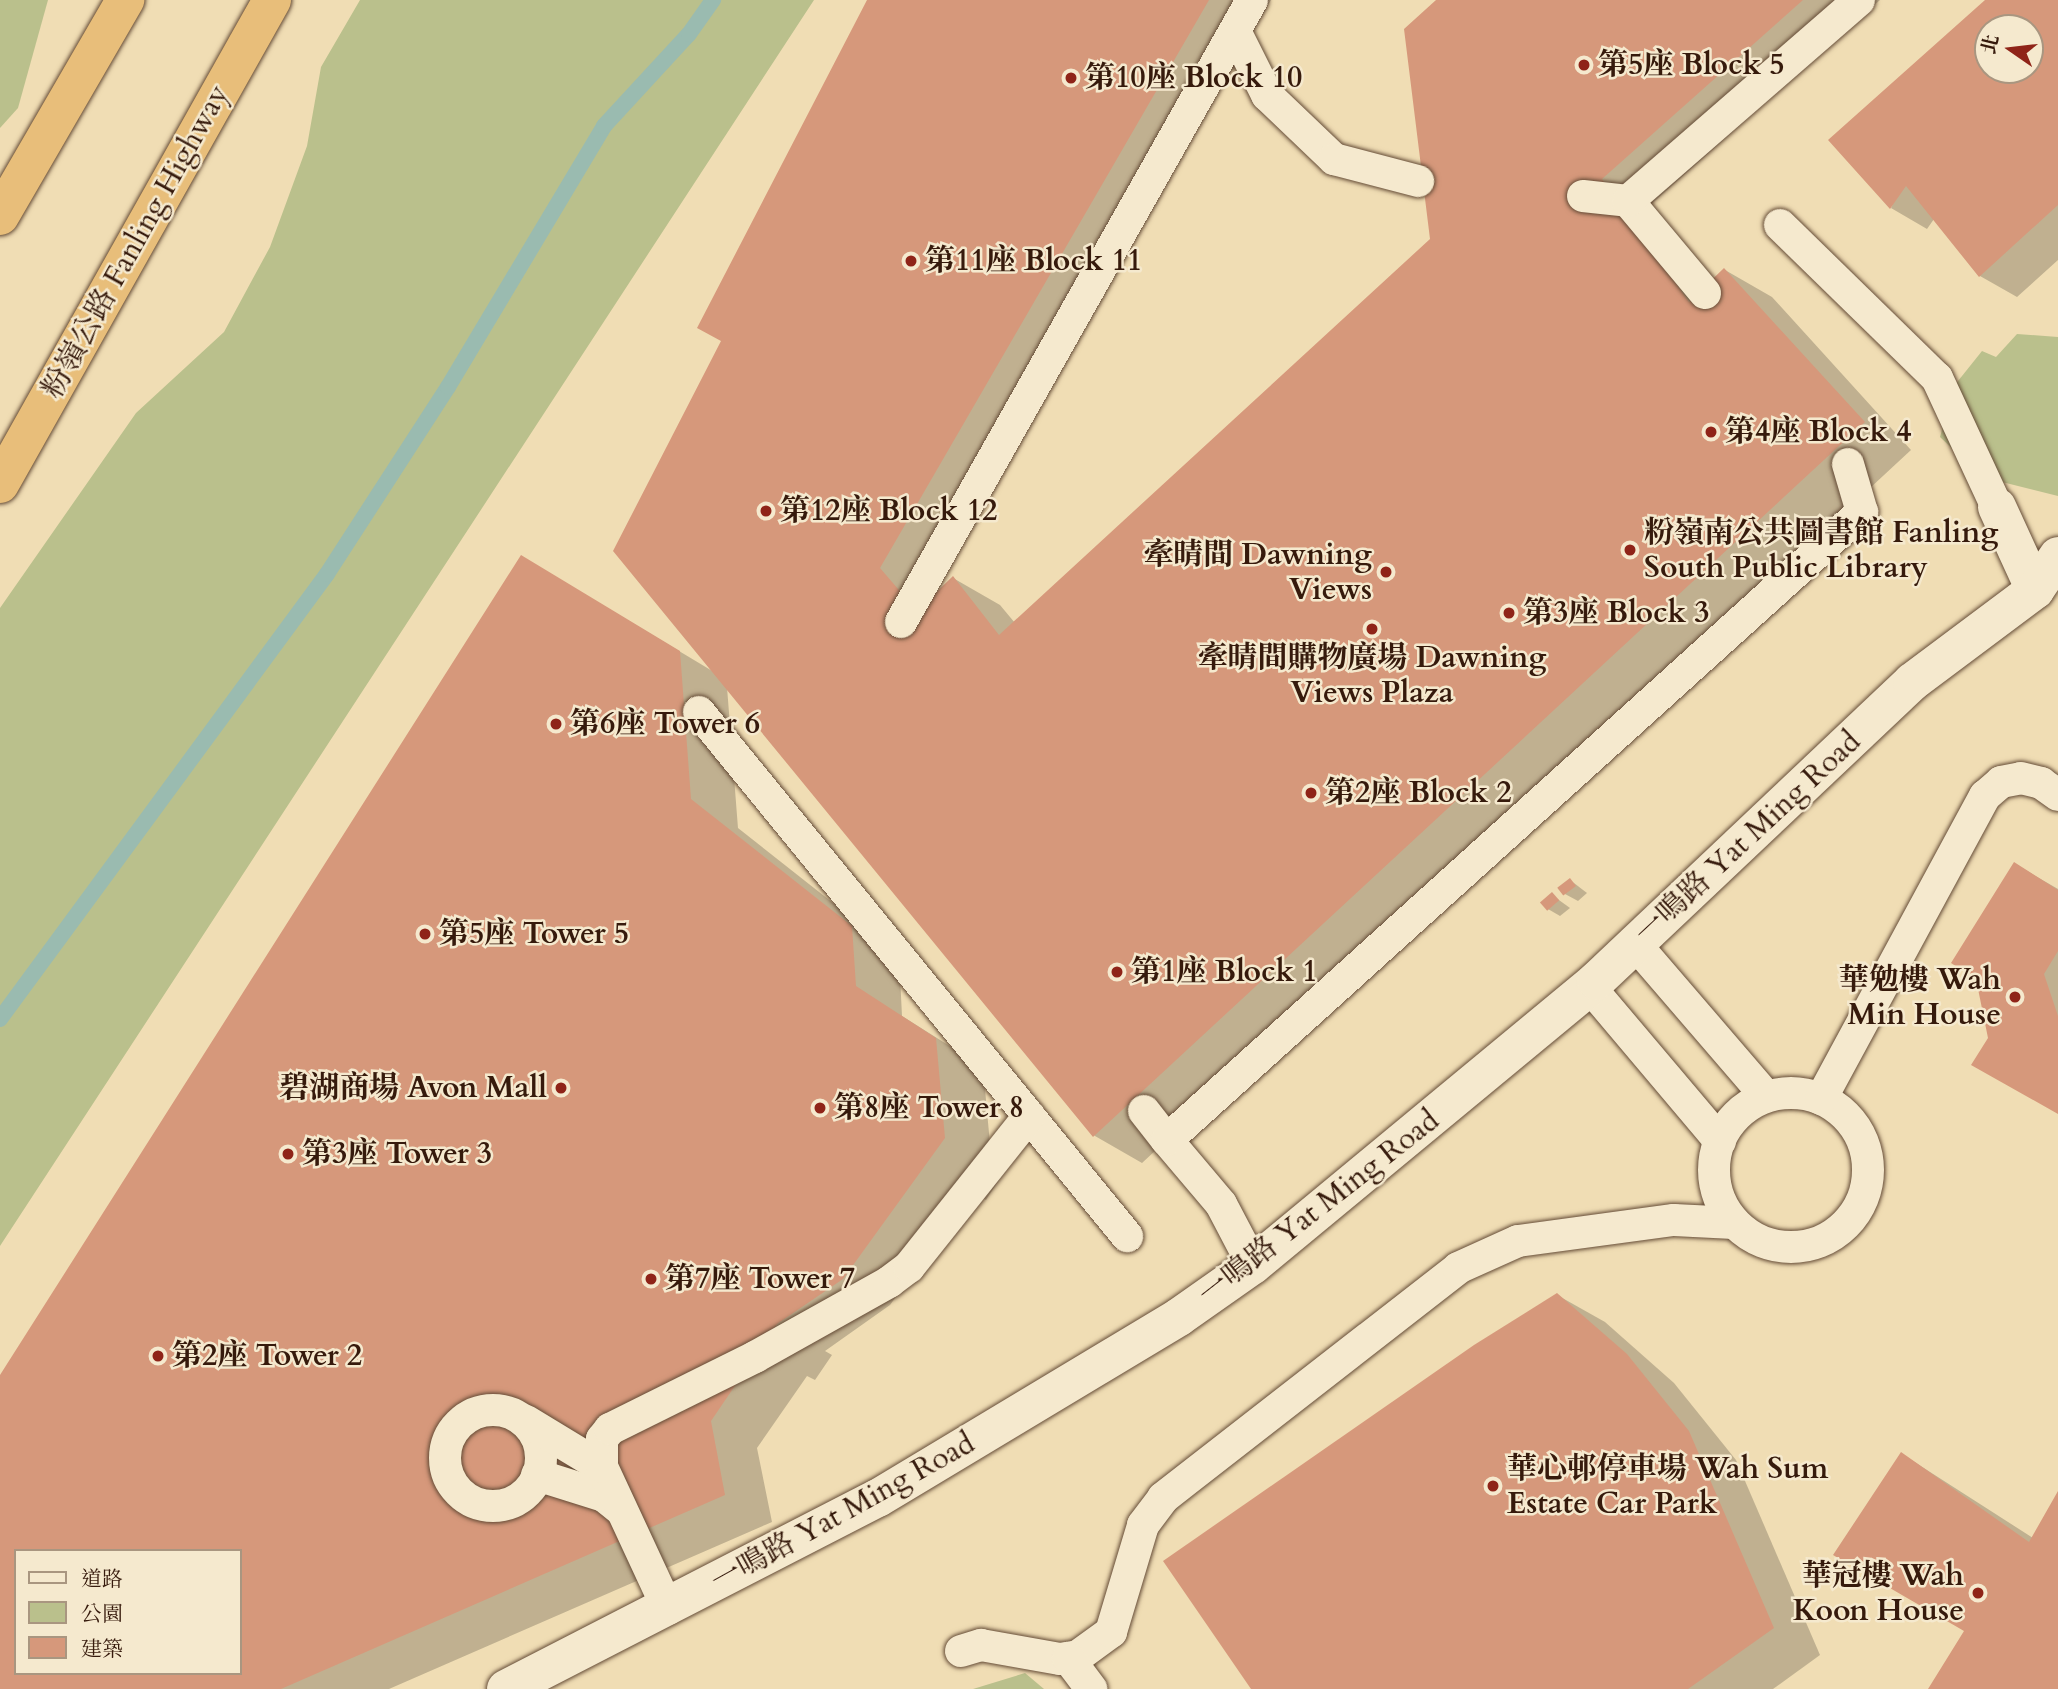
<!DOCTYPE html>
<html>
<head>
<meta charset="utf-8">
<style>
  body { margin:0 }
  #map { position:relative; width:2058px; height:1689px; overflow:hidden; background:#f0ddb4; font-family:Cardo,"Noto Serif TC",serif }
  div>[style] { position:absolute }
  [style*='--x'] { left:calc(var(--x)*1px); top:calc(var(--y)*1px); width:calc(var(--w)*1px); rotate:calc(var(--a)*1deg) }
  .green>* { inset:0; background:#bac08c }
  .shadow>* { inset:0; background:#0003 }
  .stream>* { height:16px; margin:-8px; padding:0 8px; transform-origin:8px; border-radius:8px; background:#9abbb0 }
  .building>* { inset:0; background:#d6987b; transform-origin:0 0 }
  .roads { filter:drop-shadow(0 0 2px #644b36) drop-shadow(0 0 2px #644b36) }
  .lane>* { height:32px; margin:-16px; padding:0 16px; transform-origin:16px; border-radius:16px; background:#f5e9ce }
  .lane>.ring { margin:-16px; padding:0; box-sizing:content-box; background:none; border:32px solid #f5e9ce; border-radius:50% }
  .street>* { height:38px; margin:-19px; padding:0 19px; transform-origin:19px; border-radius:19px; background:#f5e9ce }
  .secondary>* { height:38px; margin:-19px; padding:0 19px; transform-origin:19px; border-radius:19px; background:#f5e9ce }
  .highway>* { height:38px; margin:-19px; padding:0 19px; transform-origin:19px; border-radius:19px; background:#e8be7a }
  .dots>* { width:19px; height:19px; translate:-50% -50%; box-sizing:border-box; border:4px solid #f5e9ce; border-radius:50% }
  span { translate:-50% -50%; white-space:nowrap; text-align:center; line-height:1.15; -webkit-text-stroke:5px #f5e9ce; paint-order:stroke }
  .poi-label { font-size:30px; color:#361a0c; font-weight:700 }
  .left { translate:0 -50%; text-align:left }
  .right { translate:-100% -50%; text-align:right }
  .street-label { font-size:30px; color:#361a0c }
  .legend { position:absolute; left:14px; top:1549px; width:228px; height:126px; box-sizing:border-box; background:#f5e9ce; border:2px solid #a99680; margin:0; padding:9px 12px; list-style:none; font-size:21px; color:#361a0c }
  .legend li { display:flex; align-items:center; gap:14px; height:35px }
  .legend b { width:35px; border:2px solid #a99680 }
  .north { position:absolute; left:1974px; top:14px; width:70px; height:70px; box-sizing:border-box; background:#f5e9ce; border:2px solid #a99680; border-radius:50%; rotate:284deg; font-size:19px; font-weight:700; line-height:28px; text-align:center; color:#361a0c }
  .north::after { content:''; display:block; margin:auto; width:24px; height:32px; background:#8f2418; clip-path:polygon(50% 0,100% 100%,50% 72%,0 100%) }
</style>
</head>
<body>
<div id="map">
  <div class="green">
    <i style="clip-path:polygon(0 0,48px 0,18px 108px,0 128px)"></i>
    <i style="clip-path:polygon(360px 0,814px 0,0 1246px,0 608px,136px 413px,224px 332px,270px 247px,307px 146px,321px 67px)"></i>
    <i style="clip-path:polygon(2017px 334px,2058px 337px,2058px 496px,1982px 477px,1940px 437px,1954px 386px,1982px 351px,1996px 357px)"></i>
    <i style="clip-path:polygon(1025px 1673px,1044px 1689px,973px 1689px)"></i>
  </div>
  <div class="shadow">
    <i style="clip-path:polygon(evenodd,869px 0,1271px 0,927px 596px,930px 600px,953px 578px,1000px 605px,1015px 623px,1432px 239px,1439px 0,1880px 0,1648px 207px,1706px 289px,1725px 270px,1772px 297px,1911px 450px,1142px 1163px,1095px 1136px,727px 687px,738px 828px,899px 955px,902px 1016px,983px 1067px,992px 1166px,1002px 1175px,986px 1200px,964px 1188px,939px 1238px,890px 1305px,825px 1351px,832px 1355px,815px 1380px,807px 1376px,757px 1448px,772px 1522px,389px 1689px,0 1689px,0 1378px,569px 585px,714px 672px,723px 341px,869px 0,16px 1551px,240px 1551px,240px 1673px,16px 1673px,16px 1551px)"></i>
    <i style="clip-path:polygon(evenodd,1988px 0,2058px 0,2058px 260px,2017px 297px,1980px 276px,1934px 219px,1927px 229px,1891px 208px,1988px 0,1988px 28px,2030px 28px,2030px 70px,1988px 70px,1988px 28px)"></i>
    <i style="clip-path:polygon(2015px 864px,2058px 889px,2058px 1113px,1990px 1039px)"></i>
    <i style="clip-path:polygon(1570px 880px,1587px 893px,1578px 901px,1565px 894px)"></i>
    <i style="clip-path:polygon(1552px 895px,1570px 908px,1560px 916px,1548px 909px)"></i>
    <i style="clip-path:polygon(1557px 1295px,1605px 1322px,1674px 1383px,1736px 1460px,1820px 1655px,1773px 1689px,1253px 1689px)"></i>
    <i style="clip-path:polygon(1902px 1454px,2033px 1538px,2058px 1494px,2058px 1689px,1930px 1689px,1967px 1630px)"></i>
  </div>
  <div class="stream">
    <i style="--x:0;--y:1019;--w:552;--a:-53.69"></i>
    <i style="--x:327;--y:574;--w:223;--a:-57.1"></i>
    <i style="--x:448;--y:387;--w:304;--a:-59.1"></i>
    <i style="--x:604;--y:126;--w:125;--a:-47.3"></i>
    <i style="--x:689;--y:34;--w:42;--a:-54.8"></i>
  </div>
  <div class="building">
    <i style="clip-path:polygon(867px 0,1209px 0,880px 568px,917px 611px,953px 576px,999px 635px,1430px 239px,1404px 29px,1436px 0,1803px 0,1602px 179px,1689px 302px,1724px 268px,1865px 422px,1093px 1137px,613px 551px,721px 341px,697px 328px)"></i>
    <i style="clip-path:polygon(evenodd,1985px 0,2058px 0,2058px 205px,1979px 277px,1906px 186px,1890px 209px,1828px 140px,1985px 0,1988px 28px,2030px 28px,2030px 70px,1988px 70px,1988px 28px)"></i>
    <i style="clip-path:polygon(evenodd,521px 555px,680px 651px,691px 799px,852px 926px,856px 986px,936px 1038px,945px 1138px,843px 1279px,777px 1324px,711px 1421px,725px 1495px,281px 1689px,0 1689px,0 1375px,521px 555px,16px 1551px,240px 1551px,240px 1673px,16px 1673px,16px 1551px)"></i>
    <i style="clip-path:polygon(2014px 862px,2058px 890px,2058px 951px,2044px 974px,2058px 1016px,2058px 1114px,1971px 1065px,1988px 1038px,1976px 979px,1951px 963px)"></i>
    <i style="left:1570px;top:878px;width:10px;height:16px;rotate:53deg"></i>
    <i style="left:1552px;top:892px;width:11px;height:16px;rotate:49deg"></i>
    <i style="clip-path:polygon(1557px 1293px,1627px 1354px,1689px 1431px,1774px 1628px,1688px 1689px,1251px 1689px,1163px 1561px,1474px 1345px)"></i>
    <i style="clip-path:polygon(1901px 1452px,2029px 1542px,2058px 1491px,2058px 1689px,1928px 1689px,1964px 1631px,1833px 1555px)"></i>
  </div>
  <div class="roads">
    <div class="lane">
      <i style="--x:1235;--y:31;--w:72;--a:63.4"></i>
      <i style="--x:1267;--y:95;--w:93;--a:43.7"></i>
      <i style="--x:1334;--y:159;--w:87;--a:14.7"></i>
      <i style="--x:1583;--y:196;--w:45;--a:6.3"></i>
      <i style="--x:1780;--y:225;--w:219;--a:44.3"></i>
      <i style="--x:1937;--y:378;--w:142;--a:65.1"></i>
      <i style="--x:1705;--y:293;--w:120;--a:-129.9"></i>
      <i style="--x:1628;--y:201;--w:306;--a:-41"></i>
      <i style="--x:901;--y:622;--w:714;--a:-60.56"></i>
      <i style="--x:699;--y:712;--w:677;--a:50.76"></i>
      <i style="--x:1636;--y:945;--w:199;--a:49.3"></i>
      <i style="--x:1589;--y:986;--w:203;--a:49.8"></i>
      <i class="ring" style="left:1714px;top:1093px;width:122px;height:122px"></i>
      <i style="--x:1821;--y:1099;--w:345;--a:-61.6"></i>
      <i style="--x:1985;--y:796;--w:21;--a:-41"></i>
      <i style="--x:2001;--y:782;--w:20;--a:-11"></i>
      <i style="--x:2021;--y:778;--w:21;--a:14"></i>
      <i style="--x:2041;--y:783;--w:21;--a:35"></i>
      <i style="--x:1144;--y:1111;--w:37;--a:52"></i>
      <i style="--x:1253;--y:1265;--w:69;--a:-117.7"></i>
      <i style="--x:1221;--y:1204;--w:84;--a:-130.2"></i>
      <i style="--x:1167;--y:1140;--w:937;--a:-42.1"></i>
      <i style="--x:1862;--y:512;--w:50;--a:-106.3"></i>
      <i class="ring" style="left:445px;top:1410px;width:64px;height:64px"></i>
      <i style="--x:526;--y:1421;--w:89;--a:31.2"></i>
      <i style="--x:537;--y:1475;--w:70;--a:17.4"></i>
      <i style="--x:604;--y:1496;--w:22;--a:39"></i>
      <i style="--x:668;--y:1609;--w:157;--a:-114.9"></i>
      <i style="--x:602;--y:1467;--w:28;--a:-90"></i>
      <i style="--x:602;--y:1439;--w:13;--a:-51"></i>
      <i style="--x:610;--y:1429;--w:162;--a:-26.4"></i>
      <i style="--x:755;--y:1357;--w:154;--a:-29.2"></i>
      <i style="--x:889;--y:1282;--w:25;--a:-37"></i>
      <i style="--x:909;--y:1267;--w:193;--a:-51.5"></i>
      <i style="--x:961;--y:1651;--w:21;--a:-17"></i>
      <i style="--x:981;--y:1645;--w:80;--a:10"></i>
      <i style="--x:1060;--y:1659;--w:18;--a:-9"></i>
      <i style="--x:1078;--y:1656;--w:41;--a:-36"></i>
      <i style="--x:1111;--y:1632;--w:112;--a:-73.3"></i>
      <i style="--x:1143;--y:1525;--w:34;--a:-53"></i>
      <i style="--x:1163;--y:1498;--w:374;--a:-37.9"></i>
      <i style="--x:1458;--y:1268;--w:66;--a:-24.2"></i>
      <i style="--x:1518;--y:1241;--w:157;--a:-7.7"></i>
      <i style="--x:1674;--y:1220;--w:60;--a:2.9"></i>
      <i style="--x:1068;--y:1658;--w:39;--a:53"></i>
    </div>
    <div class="street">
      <i style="--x:1997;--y:507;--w:91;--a:65.4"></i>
    </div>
    <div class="secondary">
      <i style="--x:506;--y:1689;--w:418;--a:-27.2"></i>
      <i style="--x:878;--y:1498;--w:351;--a:-31"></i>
      <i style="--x:1179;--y:1317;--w:90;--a:-35.1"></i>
      <i style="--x:1253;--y:1265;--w:445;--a:-39.6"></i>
      <i style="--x:1596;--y:981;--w:435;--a:-43.4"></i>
      <i style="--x:1912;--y:682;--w:154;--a:-36.8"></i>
      <i style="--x:2035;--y:590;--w:41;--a:-55.9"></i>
    </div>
    <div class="highway">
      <i style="--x:0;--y:216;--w:250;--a:-59.9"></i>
      <i style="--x:0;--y:484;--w:555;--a:-60.66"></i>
    </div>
  </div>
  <div class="dots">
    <i style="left:1584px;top:65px;background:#8f2418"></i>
    <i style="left:1071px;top:78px;background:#8f2418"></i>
    <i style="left:911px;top:261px;background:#8f2418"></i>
    <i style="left:1711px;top:432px;background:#8f2418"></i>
    <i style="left:766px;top:511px;background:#8f2418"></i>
    <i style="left:1630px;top:550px;background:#8f2418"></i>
    <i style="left:1386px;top:572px;background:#8f2418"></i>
    <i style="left:1509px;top:613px;background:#8f2418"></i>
    <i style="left:1372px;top:629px;background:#8f2418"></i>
    <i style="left:556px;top:724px;background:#8f2418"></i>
    <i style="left:1311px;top:793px;background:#8f2418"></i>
    <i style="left:425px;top:934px;background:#8f2418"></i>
    <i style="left:1117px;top:972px;background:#8f2418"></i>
    <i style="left:2015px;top:997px;background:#8f2418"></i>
    <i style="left:561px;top:1088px;background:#8f2418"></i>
    <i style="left:820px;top:1108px;background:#8f2418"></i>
    <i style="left:288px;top:1154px;background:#8f2418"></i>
    <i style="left:651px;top:1279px;background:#8f2418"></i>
    <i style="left:158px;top:1356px;background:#8f2418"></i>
    <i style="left:1493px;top:1486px;background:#8f2418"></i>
    <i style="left:1978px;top:1593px;background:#8f2418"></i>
  </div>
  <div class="poi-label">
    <span class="left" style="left:1598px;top:65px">第5座 Block 5</span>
    <span class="left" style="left:1085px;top:78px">第10座 Block 10</span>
    <span class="left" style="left:925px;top:261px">第11座 Block 11</span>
    <span class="left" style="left:1725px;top:432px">第4座 Block 4</span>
    <span class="left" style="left:780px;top:511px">第12座 Block 12</span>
    <span class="left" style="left:1644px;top:550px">粉嶺南公共圖書館 Fanling<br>South Public Library</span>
    <span class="right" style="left:1372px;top:572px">牽晴間 Dawning<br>Views</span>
    <span class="left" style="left:1523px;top:613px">第3座 Block 3</span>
    <span style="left:1372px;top:675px">牽晴間購物廣場 Dawning<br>Views Plaza</span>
    <span class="left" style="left:570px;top:724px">第6座 Tower 6</span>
    <span class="left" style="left:1325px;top:793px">第2座 Block 2</span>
    <span class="left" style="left:439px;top:934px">第5座 Tower 5</span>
    <span class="left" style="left:1131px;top:972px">第1座 Block 1</span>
    <span class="right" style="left:2001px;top:997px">華勉樓 Wah<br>Min House</span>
    <span class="right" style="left:547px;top:1088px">碧湖商場 Avon Mall</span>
    <span class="left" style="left:834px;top:1108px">第8座 Tower 8</span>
    <span class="left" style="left:302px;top:1154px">第3座 Tower 3</span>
    <span class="left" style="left:665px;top:1279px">第7座 Tower 7</span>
    <span class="left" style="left:172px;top:1356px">第2座 Tower 2</span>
    <span class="left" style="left:1507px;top:1486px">華心邨停車場 Wah Sum<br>Estate Car Park</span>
    <span class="right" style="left:1964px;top:1593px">華冠樓 Wah<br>Koon House</span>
  </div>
  <div class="street-label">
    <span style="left:136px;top:242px;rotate:-61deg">粉嶺公路 Fanling Highway</span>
    <span style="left:1748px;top:838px;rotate:-43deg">一鳴路 Yat Ming Road</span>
    <span style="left:1319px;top:1208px;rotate:-38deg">一鳴路 Yat Ming Road</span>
    <span style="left:843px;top:1513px;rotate:-29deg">一鳴路 Yat Ming Road</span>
  </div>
  <ul class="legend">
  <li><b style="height:9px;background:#f5e9ce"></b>道路</li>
  <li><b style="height:19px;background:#bac08c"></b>公園</li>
  <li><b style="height:19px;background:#d6987b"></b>建築</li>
  </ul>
  <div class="north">北</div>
</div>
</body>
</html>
